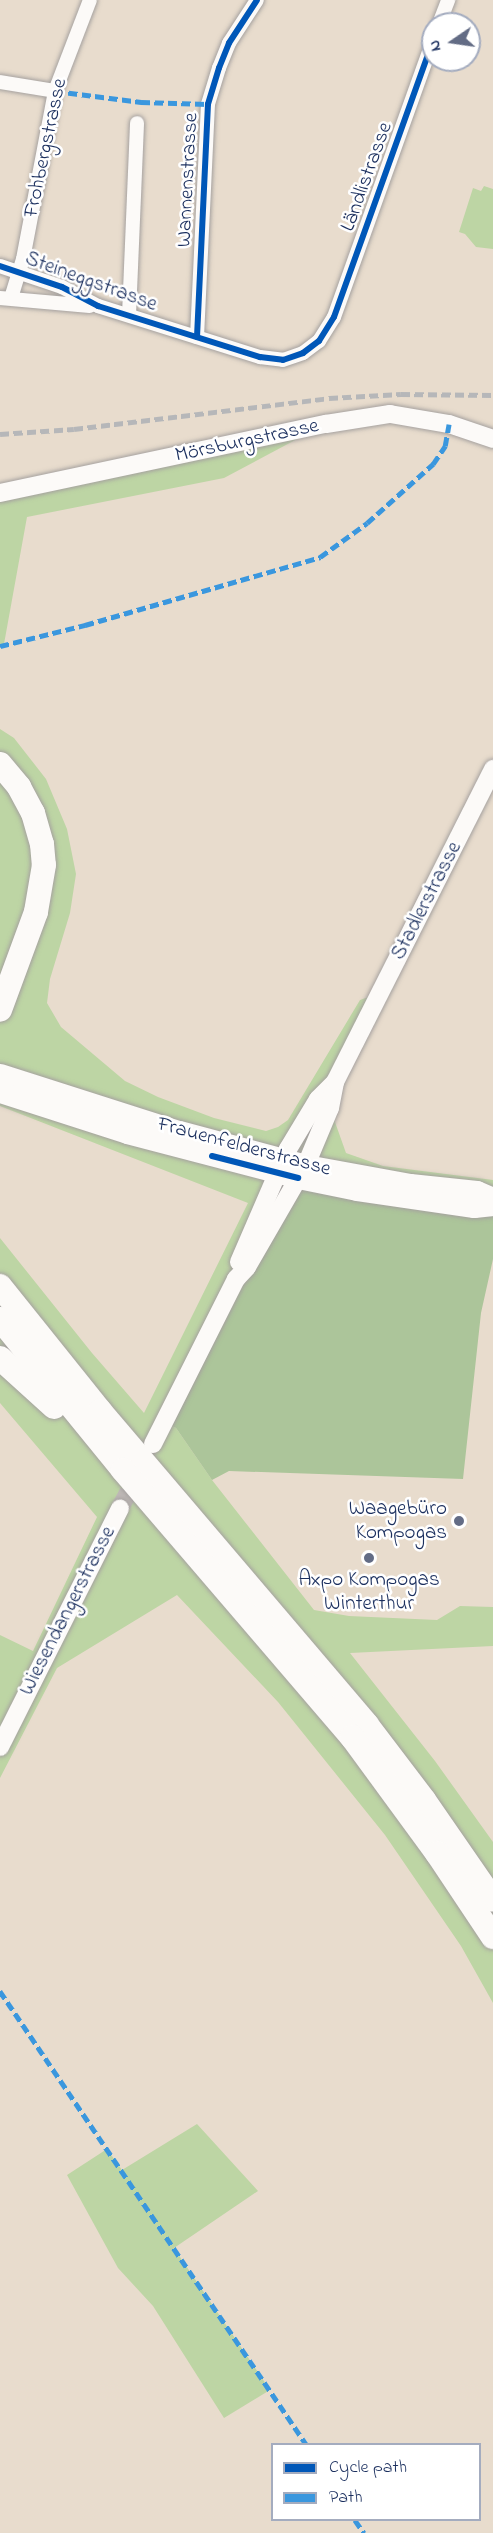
<!DOCTYPE html>
<html>
<head>
<meta charset="utf-8">
<style>
  body { margin:0 }
  #map { position:relative; width:493px; height:2533px; overflow:hidden; background:#e8dccd; font-family:"Indie Flower",sans-serif }
  div>[style] { position:absolute }
  [style*='--x'] { left:calc(var(--x)*1px); top:calc(var(--y)*1px); width:calc(var(--w)*1px); rotate:calc(var(--a)*1deg) }
  .green>* { inset:0; background:#bdd5a4 }
  .forest>* { inset:0; background:#acc59a }
  .secondary-tunnel>* { height:18px; margin-top:-9px; transform-origin:0; background:repeating-linear-gradient(90deg,#bfb9b7 0 18px,transparent 0 27px) }
  .roads { filter:drop-shadow(0 0 2px #a5a19f) drop-shadow(0 0 2px #a5a19f) }
  .street>* { height:14px; margin:-7px; padding:0 7px; transform-origin:7px; border-radius:7px; background:#fcfaf8 }
  .secondary>* { height:18px; margin:-9px; padding:0 9px; transform-origin:9px; border-radius:9px; background:#fcfaf8 }
  .primary>* { height:21px; margin:-10.5px; padding:0 10.5px; transform-origin:10.5px; border-radius:10.5px; background:#fcfaf8 }
  .highway>* { height:24px; margin:-12px; padding:0 12px; transform-origin:12px; border-radius:12px; background:#fcfaf8 }
  .rail>* { height:4.5px; margin-top:-2.25px; transform-origin:0; background:repeating-linear-gradient(90deg,#b6b7b9 0 9px,transparent 0 13.5px) }
  .quiet>* { height:4.5px; margin-top:-2.25px; transform-origin:0; background:repeating-linear-gradient(90deg,#3a97de 0 9px,transparent 0 13.5px) }
  .cycleway>* { height:6px; margin:-3px; padding:0 3px; transform-origin:3px; border-radius:3px; background:#0057b8 }
  .dots>* { width:16px; height:16px; translate:-50% -50%; box-sizing:border-box; border:3px solid #fff; border-radius:50% }
  span { translate:-50% -50%; white-space:nowrap; text-align:center; line-height:1.15; -webkit-text-stroke:5px #fff; paint-order:stroke }
  .street-label { font-size:21px; color:#1b2f5e }
  .poi-label { font-size:21px; color:#1b2f5e }
  .right { translate:-100% -50%; text-align:right }
  .legend { position:absolute; left:271px; top:2443px; width:210px; height:78px; box-sizing:border-box; background:#fff; border:2px solid #a4acbf; margin:0; padding:8px 10px; list-style:none; font-size:18px; color:#1b2f5e }
  .legend li { display:flex; align-items:center; gap:12px; height:30px }
  .legend b { width:30px; border:2px solid #a4acbf }
  .north { position:absolute; left:421px; top:12px; width:60px; height:60px; box-sizing:border-box; background:#fff; border:2px solid #a4acbf; border-radius:50%; rotate:257deg; font-size:16px; font-weight:700; line-height:24px; text-align:center; color:#1b2f5e }
  .north::after { content:''; display:block; margin:auto; width:21px; height:27px; background:#636c85; clip-path:polygon(50% 0,100% 100%,50% 72%,0 100%) }
</style>
</head>
<body>
<div id="map">
  <div class="green">
    <i style="clip-path:polygon(484px 186px,493px 189px,493px 249px,476px 247px,465px 234px,459px 232px,473px 188px,481px 191px)"></i>
    <i style="clip-path:polygon(299px 438px,224px 478px,27px 517px,4px 644px,0 645px,0 501px)"></i>
    <i style="clip-path:polygon(0 729px,14px 738px,46px 779px,67px 829px,76px 874px,70px 913px,50px 979px,47px 1003px,61px 1027px,125px 1081px,158px 1097px,214px 1118px,266px 1131px,278px 1127px,288px 1120px,360px 1000px,371px 996px,330px 1108px,346px 1153px,383px 1166px,493px 1180px,493px 1205px,164px 1422px,176px 1428px,212px 1480px,314px 1610px,349px 1616px,437px 1620px,460px 1606px,493px 1607px,493px 1646px,350px 1653px,435px 1761px,493px 1842px,493px 2003px,461px 1946px,385px 1835px,278px 1702px,177px 1595px,57px 1668px,0 1778px,0 1635px,33px 1651px,97px 1517px,0 1403px,0 1238px,92px 1353px,144px 1413px,248px 1203px,0 1106px)"></i>
    <i style="clip-path:polygon(197px 2124px,258px 2191px,174px 2248px,270px 2390px,224px 2418px,153px 2306px,118px 2268px,67px 2175px,107px 2149px,122px 2170px)"></i>
  </div>
  <div class="forest">
    <i style="clip-path:polygon(298px 1178px,493px 1205px,493px 1259px,481px 1313px,463px 1479px,229px 1471px,212px 1480px,176px 1428px,164px 1422px)"></i>
  </div>
  <div class="secondary-tunnel">
    <i style="--x:120;--y:1508;--w:41;--a:-62.2"></i>
  </div>
  <div class="roads">
    <div class="street">
      <i style="--x:439;--y:24;--w:26;--a:-69"></i>
      <i style="--x:0;--y:82;--w:56;--a:9.3"></i>
      <i style="--x:0;--y:266;--w:65;--a:18.7"></i>
      <i style="--x:62;--y:287;--w:41;--a:27.8"></i>
      <i style="--x:98;--y:306;--w:170;--a:17.5"></i>
      <i style="--x:260;--y:357;--w:23;--a:7"></i>
      <i style="--x:283;--y:360;--w:21;--a:-19"></i>
      <i style="--x:303;--y:353;--w:20;--a:-37"></i>
      <i style="--x:319;--y:341;--w:28;--a:-58"></i>
      <i style="--x:334;--y:317;--w:293;--a:-70.3"></i>
      <i style="--x:0;--y:298;--w:90;--a:5.1"></i>
      <i style="--x:11;--y:298;--w:41;--a:-72.9"></i>
      <i style="--x:23;--y:259;--w:171;--a:-79.2"></i>
      <i style="--x:55;--y:91;--w:97;--a:-69"></i>
      <i style="--x:129;--y:315;--w:192;--a:-87.6"></i>
      <i style="--x:197;--y:337;--w:233;--a:-87.3"></i>
      <i style="--x:208;--y:104;--w:38;--a:-73"></i>
      <i style="--x:219;--y:68;--w:27;--a:-68"></i>
      <i style="--x:229;--y:43;--w:51;--a:-56.9"></i>
    </div>
    <div class="secondary">
      <i style="--x:0;--y:493;--w:333;--a:-12"></i>
      <i style="--x:326;--y:424;--w:65;--a:-8.9"></i>
      <i style="--x:390;--y:414;--w:60;--a:9.6"></i>
      <i style="--x:449;--y:424;--w:46;--a:18.8"></i>
      <i style="--x:239;--y:1262;--w:123;--a:-66.6"></i>
      <i style="--x:288;--y:1149;--w:58;--a:-59"></i>
      <i style="--x:318;--y:1099;--w:24;--a:-45"></i>
      <i style="--x:153;--y:1444;--w:185;--a:-63.3"></i>
      <i style="--x:236;--y:1279;--w:16;--a:-47"></i>
      <i style="--x:247;--y:1267;--w:118;--a:-60"></i>
      <i style="--x:306;--y:1165;--w:62;--a:-67.2"></i>
      <i style="--x:330;--y:1108;--w:26;--a:-79"></i>
      <i style="--x:335;--y:1082;--w:351;--a:-63.2"></i>
      <i style="--x:0;--y:1747;--w:267;--a:-63.3"></i>
    </div>
    <div class="primary">
      <i style="--x:0;--y:1074;--w:188;--a:17.7"></i>
      <i style="--x:179;--y:1131;--w:131;--a:15"></i>
      <i style="--x:306;--y:1165;--w:106;--a:10.4"></i>
      <i style="--x:410;--y:1184;--w:67;--a:6"></i>
      <i style="--x:477;--y:1191;--w:17;--a:24"></i>
      <i style="--x:0;--y:1092;--w:133;--a:17.9"></i>
      <i style="--x:127;--y:1133;--w:177;--a:14.7"></i>
      <i style="--x:298;--y:1178;--w:60;--a:11.5"></i>
      <i style="--x:357;--y:1190;--w:118;--a:8.3"></i>
      <i style="--x:474;--y:1207;--w:19;--a:-6"></i>
    </div>
    <div class="highway">
      <i style="--x:0;--y:764;--w:30;--a:50"></i>
      <i style="--x:19;--y:787;--w:30;--a:62"></i>
      <i style="--x:33;--y:813;--w:32;--a:74"></i>
      <i style="--x:42;--y:844;--w:21;--a:85"></i>
      <i style="--x:44;--y:865;--w:48;--a:99.7"></i>
      <i style="--x:36;--y:912;--w:104;--a:110.2"></i>
      <i style="--x:0;--y:1286;--w:160;--a:51.3"></i>
      <i style="--x:100;--y:1411;--w:412;--a:49.6"></i>
      <i style="--x:367;--y:1725;--w:94;--a:52.8"></i>
      <i style="--x:424;--y:1800;--w:121;--a:55.4"></i>
      <i style="--x:0;--y:1319;--w:195;--a:50.8"></i>
      <i style="--x:123;--y:1470;--w:352;--a:49.4"></i>
      <i style="--x:352;--y:1737;--w:144;--a:53.8"></i>
      <i style="--x:437;--y:1853;--w:101;--a:56.3"></i>
      <i style="--x:0;--y:1358;--w:73;--a:42.2"></i>
    </div>
  </div>
  <div class="rail">
    <i style="--x:0;--y:434;--w:74;--a:-3.9"></i>
    <i style="--x:74;--y:429;--w:257;--a:-6.9"></i>
    <i style="--x:329;--y:398;--w:72;--a:-3.2"></i>
    <i style="--x:401;--y:394;--w:92;--a:0.6"></i>
  </div>
  <div class="quiet">
    <i style="--x:55;--y:91;--w:87;--a:7.3"></i>
    <i style="--x:141;--y:102;--w:67;--a:1.7"></i>
    <i style="--x:0;--y:646;--w:88;--a:-13.9"></i>
    <i style="--x:85;--y:625;--w:245;--a:-16.1"></i>
    <i style="--x:320;--y:557;--w:58;--a:-35.9"></i>
    <i style="--x:367;--y:523;--w:89;--a:-41.8"></i>
    <i style="--x:433;--y:464;--w:22;--a:-56"></i>
    <i style="--x:445;--y:446;--w:22;--a:-80"></i>
    <i style="--x:0;--y:1991;--w:547;--a:55.96"></i>
    <i style="--x:355;--y:2520;--w:16;--a:55"></i>
  </div>
  <div class="cycleway">
    <i style="--x:0;--y:266;--w:65;--a:18.7"></i>
    <i style="--x:62;--y:287;--w:41;--a:27.8"></i>
    <i style="--x:98;--y:306;--w:170;--a:17.5"></i>
    <i style="--x:260;--y:357;--w:23;--a:7"></i>
    <i style="--x:283;--y:360;--w:21;--a:-19"></i>
    <i style="--x:303;--y:353;--w:20;--a:-37"></i>
    <i style="--x:319;--y:341;--w:28;--a:-58"></i>
    <i style="--x:334;--y:317;--w:293;--a:-70.3"></i>
    <i style="--x:197;--y:337;--w:233;--a:-87.3"></i>
    <i style="--x:208;--y:104;--w:38;--a:-73"></i>
    <i style="--x:219;--y:68;--w:27;--a:-68"></i>
    <i style="--x:229;--y:43;--w:51;--a:-56.9"></i>
    <i style="--x:212;--y:1156;--w:89;--a:14.3"></i>
  </div>
  <div class="dots">
    <i style="left:459px;top:1521px;background:#636c85"></i>
    <i style="left:369px;top:1558px;background:#636c85"></i>
  </div>
  <div class="street-label">
    <span style="left:46px;top:148px;rotate:-78deg">Frohbergstrasse</span>
    <span style="left:367px;top:177px;rotate:-70deg">Ländlistrasse</span>
    <span style="left:188px;top:180px;rotate:-87deg">Wannenstrasse</span>
    <span style="left:91px;top:282px;rotate:20deg">Steineggstrasse</span>
    <span style="left:247px;top:441px;rotate:-12deg">Mörsburgstrasse</span>
    <span style="left:427px;top:901px;rotate:-63deg">Stadlerstrasse</span>
    <span style="left:244px;top:1147px;rotate:15deg">Frauenfelderstrasse</span>
    <span style="left:68px;top:1611px;rotate:-63deg">Wiesendangerstrasse</span>
  </div>
  <div class="poi-label">
    <span class="right" style="left:447px;top:1521px">Waagebüro<br>Kompogas</span>
    <span style="left:369px;top:1592px">Axpo Kompogas<br>Winterthur</span>
  </div>
  <ul class="legend">
  <li><b style="height:8px;background:#0057b8"></b>Cycle path</li>
  <li><b style="height:8px;background:#3a97de"></b>Path</li>
  </ul>
  <div class="north">N</div>
</div>
</body>
</html>
